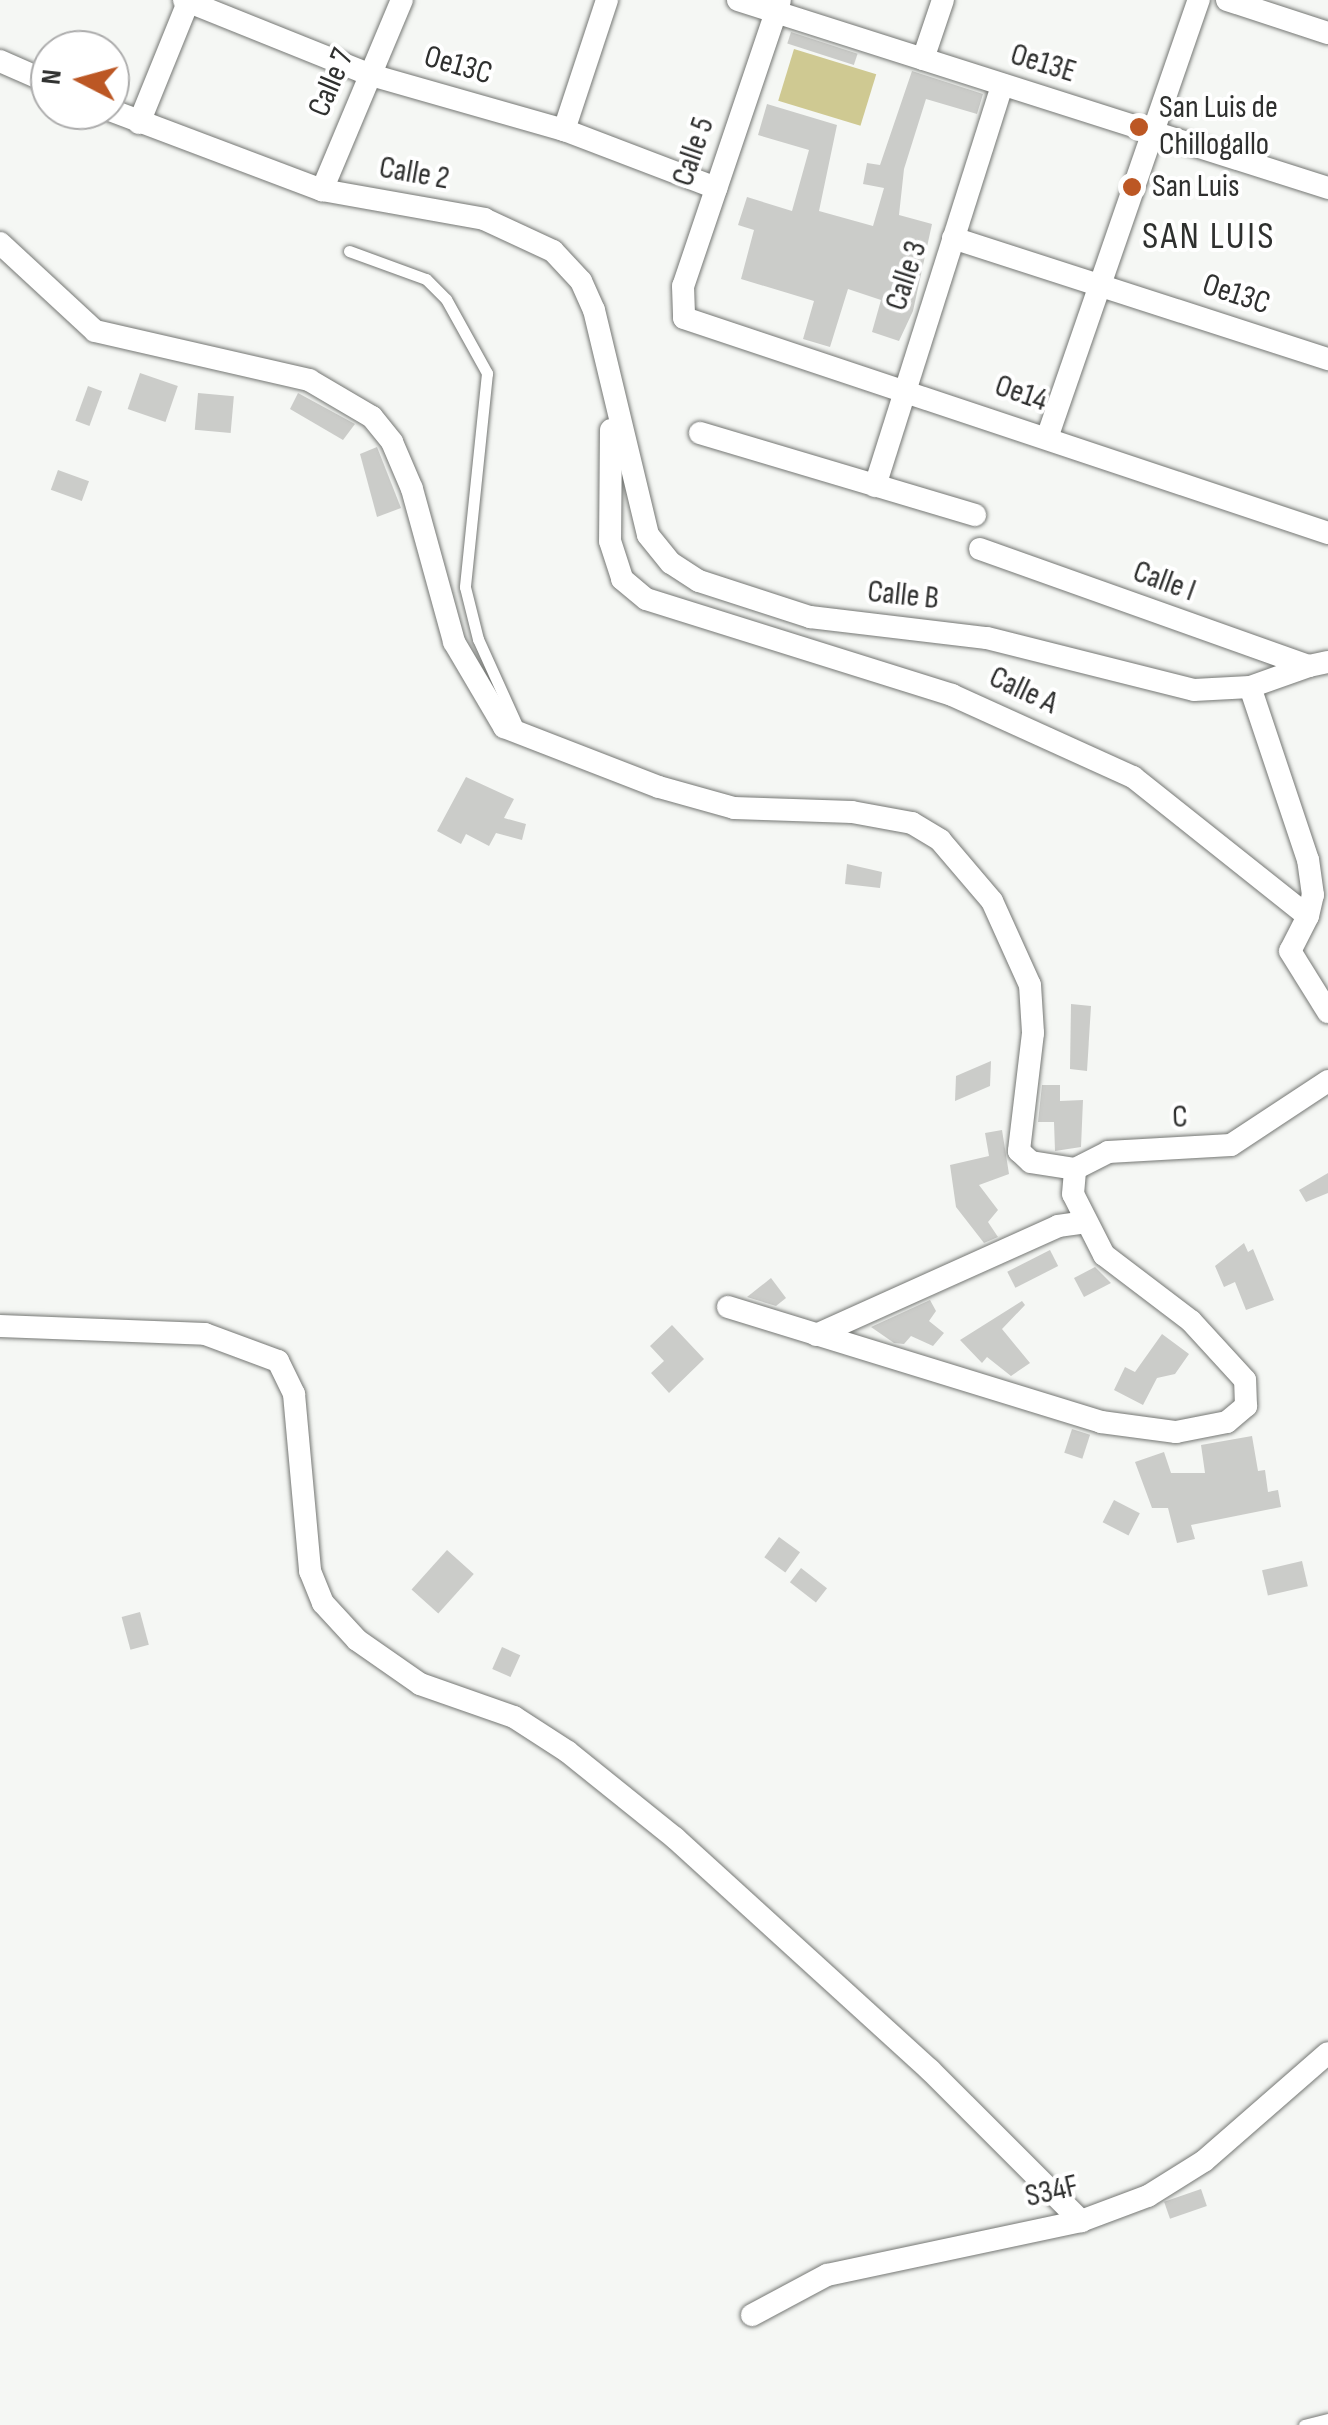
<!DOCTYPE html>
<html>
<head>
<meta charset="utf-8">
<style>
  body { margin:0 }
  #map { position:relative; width:1328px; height:2425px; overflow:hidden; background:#f5f7f4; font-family:"Sofia Sans Condensed",sans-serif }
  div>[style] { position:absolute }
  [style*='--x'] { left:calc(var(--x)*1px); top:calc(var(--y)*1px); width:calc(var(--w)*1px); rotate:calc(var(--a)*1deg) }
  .green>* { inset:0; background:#cfc992; transform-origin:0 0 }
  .building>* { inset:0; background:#cbccc9; transform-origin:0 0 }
  .roads { filter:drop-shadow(0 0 2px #757774) drop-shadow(0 0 2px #757774) }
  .service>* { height:11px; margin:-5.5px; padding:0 5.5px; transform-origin:5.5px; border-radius:5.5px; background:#fff }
  .minor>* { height:22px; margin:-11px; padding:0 11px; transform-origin:11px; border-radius:11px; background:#fff }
  .dots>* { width:28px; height:28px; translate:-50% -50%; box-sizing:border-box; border:5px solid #fff; border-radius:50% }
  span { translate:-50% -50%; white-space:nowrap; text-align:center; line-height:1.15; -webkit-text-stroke:8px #fff; paint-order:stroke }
  .street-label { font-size:32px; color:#2f302f }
  .poi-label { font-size:32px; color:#2f302f }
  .left { translate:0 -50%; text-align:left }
  .quarter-label { font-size:38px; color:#2e302e; letter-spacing:2.5px }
  .north { position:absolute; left:30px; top:30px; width:100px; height:100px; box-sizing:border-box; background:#fff; border:2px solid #acacac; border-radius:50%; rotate:276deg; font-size:28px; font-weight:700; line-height:40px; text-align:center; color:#2f302f }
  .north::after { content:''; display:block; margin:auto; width:35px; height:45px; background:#bc5724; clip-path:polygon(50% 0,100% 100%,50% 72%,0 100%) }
</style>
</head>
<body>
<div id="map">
  <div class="green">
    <i style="left:794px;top:49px;width:86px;height:54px;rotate:17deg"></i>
  </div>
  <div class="building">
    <i style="left:791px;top:32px;width:70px;height:12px;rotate:18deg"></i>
    <i style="clip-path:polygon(912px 71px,983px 94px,977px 114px,926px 99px,904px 169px,899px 215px,932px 224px,913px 311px,899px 341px,872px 332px,881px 300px,848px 289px,830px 347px,803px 339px,814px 301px,741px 279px,754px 230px,738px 225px,747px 197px,792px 211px,809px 150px,758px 135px,767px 104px,837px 125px,819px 211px,873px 226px,884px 188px,863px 184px,867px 163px,880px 165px)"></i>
    <i style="left:140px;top:373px;width:40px;height:38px;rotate:19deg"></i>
    <i style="left:88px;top:386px;width:15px;height:37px;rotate:20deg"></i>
    <i style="left:198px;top:393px;width:36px;height:37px;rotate:5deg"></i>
    <i style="clip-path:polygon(298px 393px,355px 424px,343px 440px,290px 409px)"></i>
    <i style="clip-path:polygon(377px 447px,401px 508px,377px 517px,360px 454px)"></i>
    <i style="left:58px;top:470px;width:33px;height:21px;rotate:20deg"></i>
    <i style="clip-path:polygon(466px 777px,514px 799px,504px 818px,526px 824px,522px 840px,496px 833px,489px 846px,466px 834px,461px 844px,437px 831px)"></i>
    <i style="clip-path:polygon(847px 864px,882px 872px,880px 888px,845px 884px)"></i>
    <i style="clip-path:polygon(1071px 1004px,1091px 1006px,1087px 1071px,1070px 1069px)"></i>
    <i style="clip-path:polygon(991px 1061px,990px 1086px,955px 1101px,956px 1076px)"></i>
    <i style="clip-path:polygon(1042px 1085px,1060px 1085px,1060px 1101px,1083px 1100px,1081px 1147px,1055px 1151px,1054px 1122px,1038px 1122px)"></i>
    <i style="clip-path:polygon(1002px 1130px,1009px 1174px,979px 1185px,998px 1210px,988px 1222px,998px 1237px,984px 1243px,956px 1207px,950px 1165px,989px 1156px,985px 1133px)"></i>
    <i style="clip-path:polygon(1328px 1173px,1328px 1193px,1306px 1202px,1299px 1190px)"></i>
    <i style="clip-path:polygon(1244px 1243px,1248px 1252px,1253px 1249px,1274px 1300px,1246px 1310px,1235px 1282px,1224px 1287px,1215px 1266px)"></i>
    <i style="left:1050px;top:1250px;width:18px;height:48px;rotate:63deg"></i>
    <i style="clip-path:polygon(1095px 1267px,1111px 1283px,1084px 1297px,1074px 1278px)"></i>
    <i style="clip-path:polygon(771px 1278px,786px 1298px,776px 1306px,747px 1297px)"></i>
    <i style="clip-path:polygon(930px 1300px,936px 1311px,929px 1321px,944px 1333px,933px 1346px,911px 1336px,904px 1344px,894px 1343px,871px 1327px)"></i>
    <i style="clip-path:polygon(1022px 1301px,1025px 1305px,1002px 1329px,1030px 1363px,1011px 1376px,987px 1357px,982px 1363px,960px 1340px)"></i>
    <i style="clip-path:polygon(672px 1325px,704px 1359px,669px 1393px,651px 1373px,664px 1361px,650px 1346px)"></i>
    <i style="clip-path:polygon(1162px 1334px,1189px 1354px,1175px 1374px,1157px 1378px,1143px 1405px,1114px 1390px,1125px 1367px,1135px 1372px)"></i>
    <i style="left:1072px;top:1429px;width:19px;height:25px;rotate:18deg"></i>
    <i style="clip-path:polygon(1252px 1436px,1258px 1471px,1265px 1470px,1268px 1492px,1278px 1490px,1281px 1507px,1191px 1525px,1195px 1539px,1177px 1543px,1168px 1508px,1152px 1508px,1135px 1462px,1164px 1452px,1171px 1473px,1205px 1473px,1201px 1445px)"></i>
    <i style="left:1114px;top:1500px;width:29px;height:25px;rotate:27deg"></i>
    <i style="left:779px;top:1537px;width:26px;height:25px;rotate:36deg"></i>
    <i style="left:447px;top:1550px;width:36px;height:53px;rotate:42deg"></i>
    <i style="left:1302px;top:1561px;width:26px;height:41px;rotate:77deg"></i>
    <i style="left:801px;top:1568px;width:33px;height:18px;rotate:38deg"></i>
    <i style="left:140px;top:1612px;width:34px;height:19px;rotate:75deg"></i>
    <i style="left:502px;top:1647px;width:20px;height:24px;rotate:24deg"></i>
    <i style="left:1201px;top:2189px;width:18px;height:39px;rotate:71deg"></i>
  </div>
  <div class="roads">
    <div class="service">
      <i style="--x:349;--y:251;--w:82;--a:20"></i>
      <i style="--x:426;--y:279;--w:28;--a:45"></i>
      <i style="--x:446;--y:299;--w:85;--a:61"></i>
      <i style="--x:487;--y:373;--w:215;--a:95.9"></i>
      <i style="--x:465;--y:587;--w:54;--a:76"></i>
      <i style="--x:478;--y:639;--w:102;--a:65.7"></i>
      <i style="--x:1304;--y:2425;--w:25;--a:-14"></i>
    </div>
    <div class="minor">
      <i style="--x:184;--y:0;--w:201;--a:21.9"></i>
      <i style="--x:371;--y:75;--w:201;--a:15.9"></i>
      <i style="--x:564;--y:130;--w:163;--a:20.9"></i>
      <i style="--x:738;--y:0;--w:619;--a:17.67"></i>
      <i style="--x:780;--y:0;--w:302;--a:108.7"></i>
      <i style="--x:683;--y:286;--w:32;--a:88"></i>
      <i style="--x:684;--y:318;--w:679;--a:18.46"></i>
      <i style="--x:1227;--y:0;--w:106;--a:18.1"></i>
      <i style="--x:923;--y:59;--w:62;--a:-71.3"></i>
      <i style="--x:0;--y:61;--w:55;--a:23.7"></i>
      <i style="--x:110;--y:110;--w:227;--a:20.7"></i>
      <i style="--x:322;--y:190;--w:165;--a:10.1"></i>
      <i style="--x:484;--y:219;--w:76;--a:24.9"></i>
      <i style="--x:553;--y:251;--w:41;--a:47"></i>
      <i style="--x:581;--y:281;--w:32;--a:66"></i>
      <i style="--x:594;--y:310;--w:231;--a:76.5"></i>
      <i style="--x:648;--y:535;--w:36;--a:51"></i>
      <i style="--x:671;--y:563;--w:33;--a:33"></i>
      <i style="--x:699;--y:581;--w:117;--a:18"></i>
      <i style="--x:810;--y:617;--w:178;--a:6.8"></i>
      <i style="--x:987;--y:638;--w:213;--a:14.1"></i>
      <i style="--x:1194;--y:690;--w:56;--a:-3.1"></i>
      <i style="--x:1250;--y:687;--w:63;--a:-19.6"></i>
      <i style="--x:139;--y:123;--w:133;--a:-67.9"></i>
      <i style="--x:564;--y:130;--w:137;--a:-71.7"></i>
      <i style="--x:322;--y:190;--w:206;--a:-67.2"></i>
      <i style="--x:953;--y:238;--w:394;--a:17.9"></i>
      <i style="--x:0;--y:243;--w:129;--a:42.8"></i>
      <i style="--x:95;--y:331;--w:220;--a:12.9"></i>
      <i style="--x:309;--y:380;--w:73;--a:30.4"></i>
      <i style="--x:372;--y:417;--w:32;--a:51"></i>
      <i style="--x:392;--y:442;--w:51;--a:66.9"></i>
      <i style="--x:412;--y:489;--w:159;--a:74.6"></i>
      <i style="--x:454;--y:642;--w:99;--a:59.5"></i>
      <i style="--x:504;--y:727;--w:166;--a:21.2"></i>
      <i style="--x:659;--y:787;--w:78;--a:15.6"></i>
      <i style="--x:734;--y:808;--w:118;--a:1.9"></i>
      <i style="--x:852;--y:812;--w:61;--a:10.4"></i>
      <i style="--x:912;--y:823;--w:33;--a:31"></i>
      <i style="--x:940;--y:840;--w:80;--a:49.6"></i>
      <i style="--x:992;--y:901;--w:92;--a:65.7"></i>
      <i style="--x:1030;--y:985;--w:48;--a:86.4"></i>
      <i style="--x:1033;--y:1033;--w:119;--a:96.8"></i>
      <i style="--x:1019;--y:1151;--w:16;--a:43"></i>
      <i style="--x:1031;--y:1162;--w:45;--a:9"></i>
      <i style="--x:611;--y:430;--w:111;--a:90.5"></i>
      <i style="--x:610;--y:541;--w:40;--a:72"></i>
      <i style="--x:622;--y:579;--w:31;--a:40"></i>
      <i style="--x:646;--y:599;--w:321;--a:17.4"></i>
      <i style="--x:952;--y:695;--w:199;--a:24.4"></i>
      <i style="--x:1133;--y:777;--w:223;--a:38.5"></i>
      <i style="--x:1308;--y:916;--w:22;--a:-77"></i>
      <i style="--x:1313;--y:895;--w:35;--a:-98"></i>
      <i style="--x:1308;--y:860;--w:182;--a:-108.5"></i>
      <i style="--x:700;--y:433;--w:287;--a:16.6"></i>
      <i style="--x:1047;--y:438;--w:464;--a:-70.9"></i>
      <i style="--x:875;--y:486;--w:421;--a:-72.4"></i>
      <i style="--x:980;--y:549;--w:349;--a:19.6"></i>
      <i style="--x:1309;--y:666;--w:19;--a:-12"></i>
      <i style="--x:1308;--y:916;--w:39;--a:117"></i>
      <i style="--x:1290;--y:951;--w:72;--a:58.1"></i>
      <i style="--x:728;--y:1307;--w:390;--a:17.1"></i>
      <i style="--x:1101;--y:1422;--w:76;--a:7.6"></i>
      <i style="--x:1176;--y:1432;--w:52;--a:-11.1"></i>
      <i style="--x:1227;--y:1422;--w:25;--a:-40"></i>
      <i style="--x:1246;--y:1406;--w:26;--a:-92"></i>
      <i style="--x:1245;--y:1380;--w:80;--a:-132.5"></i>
      <i style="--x:1191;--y:1321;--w:109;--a:-142.8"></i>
      <i style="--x:1104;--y:1255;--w:68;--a:-116.9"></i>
      <i style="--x:1073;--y:1194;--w:25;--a:-85"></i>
      <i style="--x:1075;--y:1169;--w:37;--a:-27"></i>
      <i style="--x:1108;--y:1152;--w:123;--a:-3.3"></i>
      <i style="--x:1231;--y:1145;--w:116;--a:-33.4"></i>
      <i style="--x:0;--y:1326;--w:205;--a:2.2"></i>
      <i style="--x:205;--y:1334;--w:78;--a:20.3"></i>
      <i style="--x:278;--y:1361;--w:37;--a:64"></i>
      <i style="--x:294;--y:1394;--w:178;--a:84.8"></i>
      <i style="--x:310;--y:1571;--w:35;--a:68"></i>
      <i style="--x:323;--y:1603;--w:50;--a:47.4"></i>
      <i style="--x:357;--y:1640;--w:77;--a:34.9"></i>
      <i style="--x:420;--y:1684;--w:100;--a:19.3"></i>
      <i style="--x:514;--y:1717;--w:64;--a:32.9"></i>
      <i style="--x:568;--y:1752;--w:137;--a:38.8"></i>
      <i style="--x:675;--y:1838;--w:345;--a:42.3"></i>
      <i style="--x:930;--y:2070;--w:214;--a:45"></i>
      <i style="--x:816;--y:1335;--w:265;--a:-24.2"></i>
      <i style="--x:1058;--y:1226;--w:27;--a:-8"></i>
      <i style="--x:752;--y:2315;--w:85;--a:-28.1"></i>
      <i style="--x:827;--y:2275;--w:260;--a:-12"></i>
      <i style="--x:1081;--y:2221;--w:72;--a:-20.5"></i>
      <i style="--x:1148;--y:2196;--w:66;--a:-32"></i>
      <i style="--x:1204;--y:2161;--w:164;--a:-41.1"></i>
    </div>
  </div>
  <div class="dots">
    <i style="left:1139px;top:127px;background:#bc5724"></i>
    <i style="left:1132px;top:187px;background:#bc5724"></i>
  </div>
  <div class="street-label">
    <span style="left:1043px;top:64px;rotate:17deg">Oe13E</span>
    <span style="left:458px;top:66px;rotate:16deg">Oe13C</span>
    <span style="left:332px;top:83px;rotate:-67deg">Calle 7</span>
    <span style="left:694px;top:152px;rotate:-71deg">Calle 5</span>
    <span style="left:414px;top:174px;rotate:10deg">Calle 2</span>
    <span style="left:907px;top:276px;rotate:-72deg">Calle 3</span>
    <span style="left:1236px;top:295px;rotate:18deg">Oe13C</span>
    <span style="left:1021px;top:394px;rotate:19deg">Oe14</span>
    <span style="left:1164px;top:582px;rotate:20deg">Calle I</span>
    <span style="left:903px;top:596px;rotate:6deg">Calle B</span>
    <span style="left:1023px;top:691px;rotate:25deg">Calle A</span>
    <span style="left:1180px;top:1118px;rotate:-2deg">C</span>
    <span style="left:1052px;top:2192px;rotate:-13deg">S34F</span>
  </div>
  <div class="poi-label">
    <span class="left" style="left:1159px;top:127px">San Luis de<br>Chillogallo</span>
    <span class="left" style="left:1152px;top:187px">San Luis</span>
  </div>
  <div class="quarter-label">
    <span style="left:1209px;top:237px">SAN LUIS</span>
  </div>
  <div class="north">N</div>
</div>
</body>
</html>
